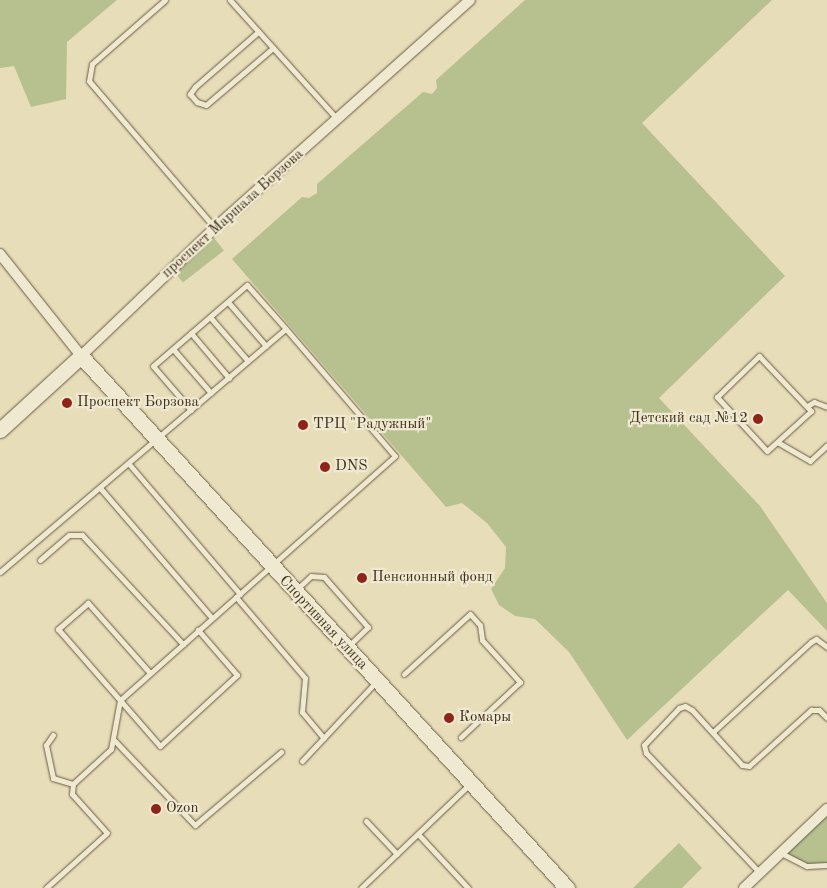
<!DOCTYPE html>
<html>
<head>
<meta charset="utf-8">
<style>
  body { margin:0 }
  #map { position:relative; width:827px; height:888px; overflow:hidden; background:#e7ddb9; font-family:"Old Standard TT",serif }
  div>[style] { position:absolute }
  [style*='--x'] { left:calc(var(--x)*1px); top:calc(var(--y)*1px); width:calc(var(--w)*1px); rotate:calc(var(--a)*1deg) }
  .green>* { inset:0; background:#b6c18f; transform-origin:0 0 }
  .roads { filter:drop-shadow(0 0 1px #6a5a40) drop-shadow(0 0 1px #6a5a40) }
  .lane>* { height:5px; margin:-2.5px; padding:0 2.5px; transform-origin:2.5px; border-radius:2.5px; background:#efe9d2 }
  .street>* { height:10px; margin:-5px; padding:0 5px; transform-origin:5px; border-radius:5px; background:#efe9d2 }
  .secondary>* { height:15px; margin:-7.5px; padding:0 7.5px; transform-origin:7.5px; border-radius:7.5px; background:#efe9d2 }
  .dots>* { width:14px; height:14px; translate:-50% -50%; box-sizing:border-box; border:2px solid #efe9d2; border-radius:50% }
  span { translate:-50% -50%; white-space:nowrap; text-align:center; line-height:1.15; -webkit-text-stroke:4.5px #efe9d2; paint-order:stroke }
  .street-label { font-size:15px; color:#402e18 }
  .poi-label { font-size:15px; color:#402e18 }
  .left { translate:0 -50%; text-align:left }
  .right { translate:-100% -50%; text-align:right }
</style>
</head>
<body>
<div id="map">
  <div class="green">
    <i style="clip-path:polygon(0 0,117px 0,67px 42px,66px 99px,31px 107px,14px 66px,0 68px)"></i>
    <i style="clip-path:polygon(525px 0,772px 0,642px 123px,785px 276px,659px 398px,760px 506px,827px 603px,827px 631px,788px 590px,627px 740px,569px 652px,535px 619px,515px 616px,499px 605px,491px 589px,505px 568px,506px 547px,487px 523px,462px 503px,446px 507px,232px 259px,302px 197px,309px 198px,317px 193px,317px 184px,423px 92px,432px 94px,437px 88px,436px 80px)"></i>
    <i style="left:214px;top:238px;width:16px;height:52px;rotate:52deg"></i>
    <i style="clip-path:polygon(827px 809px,827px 865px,807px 866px,781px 853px)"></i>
    <i style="clip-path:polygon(679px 843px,702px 868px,682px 888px,633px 888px)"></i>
  </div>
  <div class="roads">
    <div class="lane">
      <i style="--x:165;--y:0;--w:97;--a:138.8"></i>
      <i style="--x:92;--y:64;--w:17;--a:100"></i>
      <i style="--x:89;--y:81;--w:194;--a:49.4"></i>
      <i style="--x:230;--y:0;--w:160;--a:48"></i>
      <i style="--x:258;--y:32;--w:84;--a:138.9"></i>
      <i style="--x:195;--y:87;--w:9;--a:126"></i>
      <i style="--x:190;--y:94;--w:11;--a:49"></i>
      <i style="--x:197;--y:102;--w:9;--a:18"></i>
      <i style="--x:206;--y:105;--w:88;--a:-40.4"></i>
      <i style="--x:228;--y:302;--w:58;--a:49.2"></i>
      <i style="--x:210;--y:317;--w:58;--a:49.2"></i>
      <i style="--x:191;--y:333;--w:59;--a:49.8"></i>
      <i style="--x:173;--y:349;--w:58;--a:49.2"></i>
      <i style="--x:759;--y:356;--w:76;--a:46.6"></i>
      <i style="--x:811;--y:411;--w:59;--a:137.7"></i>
      <i style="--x:767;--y:451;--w:74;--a:-132.8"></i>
      <i style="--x:717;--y:397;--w:59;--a:-44.3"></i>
      <i style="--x:809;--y:405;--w:6;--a:-31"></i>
      <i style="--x:814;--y:402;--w:14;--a:21"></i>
      <i style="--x:191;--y:410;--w:58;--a:-130.8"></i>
      <i style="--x:153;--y:366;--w:124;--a:-40.8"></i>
      <i style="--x:247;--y:285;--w:59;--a:48.4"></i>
      <i style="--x:779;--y:443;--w:36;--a:30"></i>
      <i style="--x:810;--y:461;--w:23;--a:-43"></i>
      <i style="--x:129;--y:464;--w:171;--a:49.5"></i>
      <i style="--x:101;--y:489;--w:170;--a:49.3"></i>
      <i style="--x:40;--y:560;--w:38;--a:-41"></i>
      <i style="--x:69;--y:535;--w:13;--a:0"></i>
      <i style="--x:82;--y:535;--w:149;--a:47.2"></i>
      <i style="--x:0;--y:572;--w:375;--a:-40.4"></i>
      <i style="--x:286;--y:329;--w:167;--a:49.4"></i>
      <i style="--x:395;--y:456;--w:368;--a:138.4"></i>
      <i style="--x:120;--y:700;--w:50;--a:100.4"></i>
      <i style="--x:111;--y:749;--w:52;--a:137.4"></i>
      <i style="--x:73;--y:784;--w:10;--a:96"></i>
      <i style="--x:72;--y:794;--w:52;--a:48.1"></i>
      <i style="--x:107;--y:833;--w:82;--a:138"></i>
      <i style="--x:297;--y:589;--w:19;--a:-43"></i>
      <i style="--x:311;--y:576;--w:13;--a:4"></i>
      <i style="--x:324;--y:577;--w:67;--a:48.7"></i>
      <i style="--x:368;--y:627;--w:28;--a:136"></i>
      <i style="--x:236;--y:597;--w:106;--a:49.6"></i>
      <i style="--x:305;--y:678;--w:34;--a:95"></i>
      <i style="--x:302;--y:712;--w:34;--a:50"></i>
      <i style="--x:150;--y:673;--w:94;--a:-131.5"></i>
      <i style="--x:88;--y:603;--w:40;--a:139"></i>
      <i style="--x:58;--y:629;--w:155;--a:48.9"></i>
      <i style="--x:160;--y:746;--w:105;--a:-42.7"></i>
      <i style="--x:237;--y:675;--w:60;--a:-130.9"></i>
      <i style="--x:404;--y:674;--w:89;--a:-42.3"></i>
      <i style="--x:470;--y:614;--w:15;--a:48"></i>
      <i style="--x:480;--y:625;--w:15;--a:82"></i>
      <i style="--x:482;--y:640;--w:57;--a:47.9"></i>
      <i style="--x:520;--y:682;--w:81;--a:137"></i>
      <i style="--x:713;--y:732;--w:133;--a:-42.6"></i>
      <i style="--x:811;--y:642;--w:6;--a:-31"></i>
      <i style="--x:816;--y:639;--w:14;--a:36"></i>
      <i style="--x:53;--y:735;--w:12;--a:125"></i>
      <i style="--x:46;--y:745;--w:34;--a:78"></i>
      <i style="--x:53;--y:778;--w:21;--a:17"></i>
      <i style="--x:113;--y:739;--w:119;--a:46.4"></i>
      <i style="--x:195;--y:825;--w:113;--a:-40.3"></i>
      <i style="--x:302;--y:761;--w:108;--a:-46.9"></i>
      <i style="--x:366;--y:821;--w:45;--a:46.8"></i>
      <i style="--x:418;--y:834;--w:74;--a:47.2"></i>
      <i style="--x:781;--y:853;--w:29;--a:27"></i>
      <i style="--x:807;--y:866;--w:20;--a:-3"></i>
      <i style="--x:760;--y:873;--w:166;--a:-133.5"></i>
      <i style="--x:646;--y:753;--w:8;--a:-104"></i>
      <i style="--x:644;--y:745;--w:51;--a:-46.6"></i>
      <i style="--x:679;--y:708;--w:6;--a:-18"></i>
      <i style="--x:685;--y:706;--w:8;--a:30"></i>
      <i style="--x:692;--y:710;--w:74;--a:47.7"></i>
      <i style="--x:742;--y:765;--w:7;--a:8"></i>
      <i style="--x:749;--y:766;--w:84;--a:-42.1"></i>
      <i style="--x:811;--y:710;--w:8;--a:0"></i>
      <i style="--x:819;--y:710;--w:11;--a:45"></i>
      <i style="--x:361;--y:888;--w:151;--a:-43.7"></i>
    </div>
    <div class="street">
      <i style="--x:0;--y:254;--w:130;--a:51.5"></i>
      <i style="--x:81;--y:356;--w:185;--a:-43.7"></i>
      <i style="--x:215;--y:228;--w:342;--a:-41.8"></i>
      <i style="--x:744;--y:888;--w:115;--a:-43.6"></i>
    </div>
    <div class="secondary">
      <i style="--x:0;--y:430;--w:110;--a:-42.4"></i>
      <i style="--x:81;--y:356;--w:721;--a:47.59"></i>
    </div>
  </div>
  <div class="dots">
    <i style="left:67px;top:403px;background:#8f2418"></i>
    <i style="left:758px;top:419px;background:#8f2418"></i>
    <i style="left:303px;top:425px;background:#8f2418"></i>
    <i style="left:325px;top:467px;background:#8f2418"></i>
    <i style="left:362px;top:578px;background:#8f2418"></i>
    <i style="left:449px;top:718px;background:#8f2418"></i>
    <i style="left:156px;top:809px;background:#8f2418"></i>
  </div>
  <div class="street-label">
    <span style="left:233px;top:214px;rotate:-42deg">проспект Маршала Борзова</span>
    <span style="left:323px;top:623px;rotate:47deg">Спортивная улица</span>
  </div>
  <div class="poi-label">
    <span class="left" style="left:77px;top:403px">Проспект Борзова</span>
    <span class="right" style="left:748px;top:419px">Детский сад №12</span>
    <span class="left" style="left:313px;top:425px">ТРЦ "Радужный"</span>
    <span class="left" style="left:335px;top:467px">DNS</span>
    <span class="left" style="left:372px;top:578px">Пенсионный фонд</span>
    <span class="left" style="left:459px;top:718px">Комары</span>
    <span class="left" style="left:166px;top:809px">Ozon</span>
  </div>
</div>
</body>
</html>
